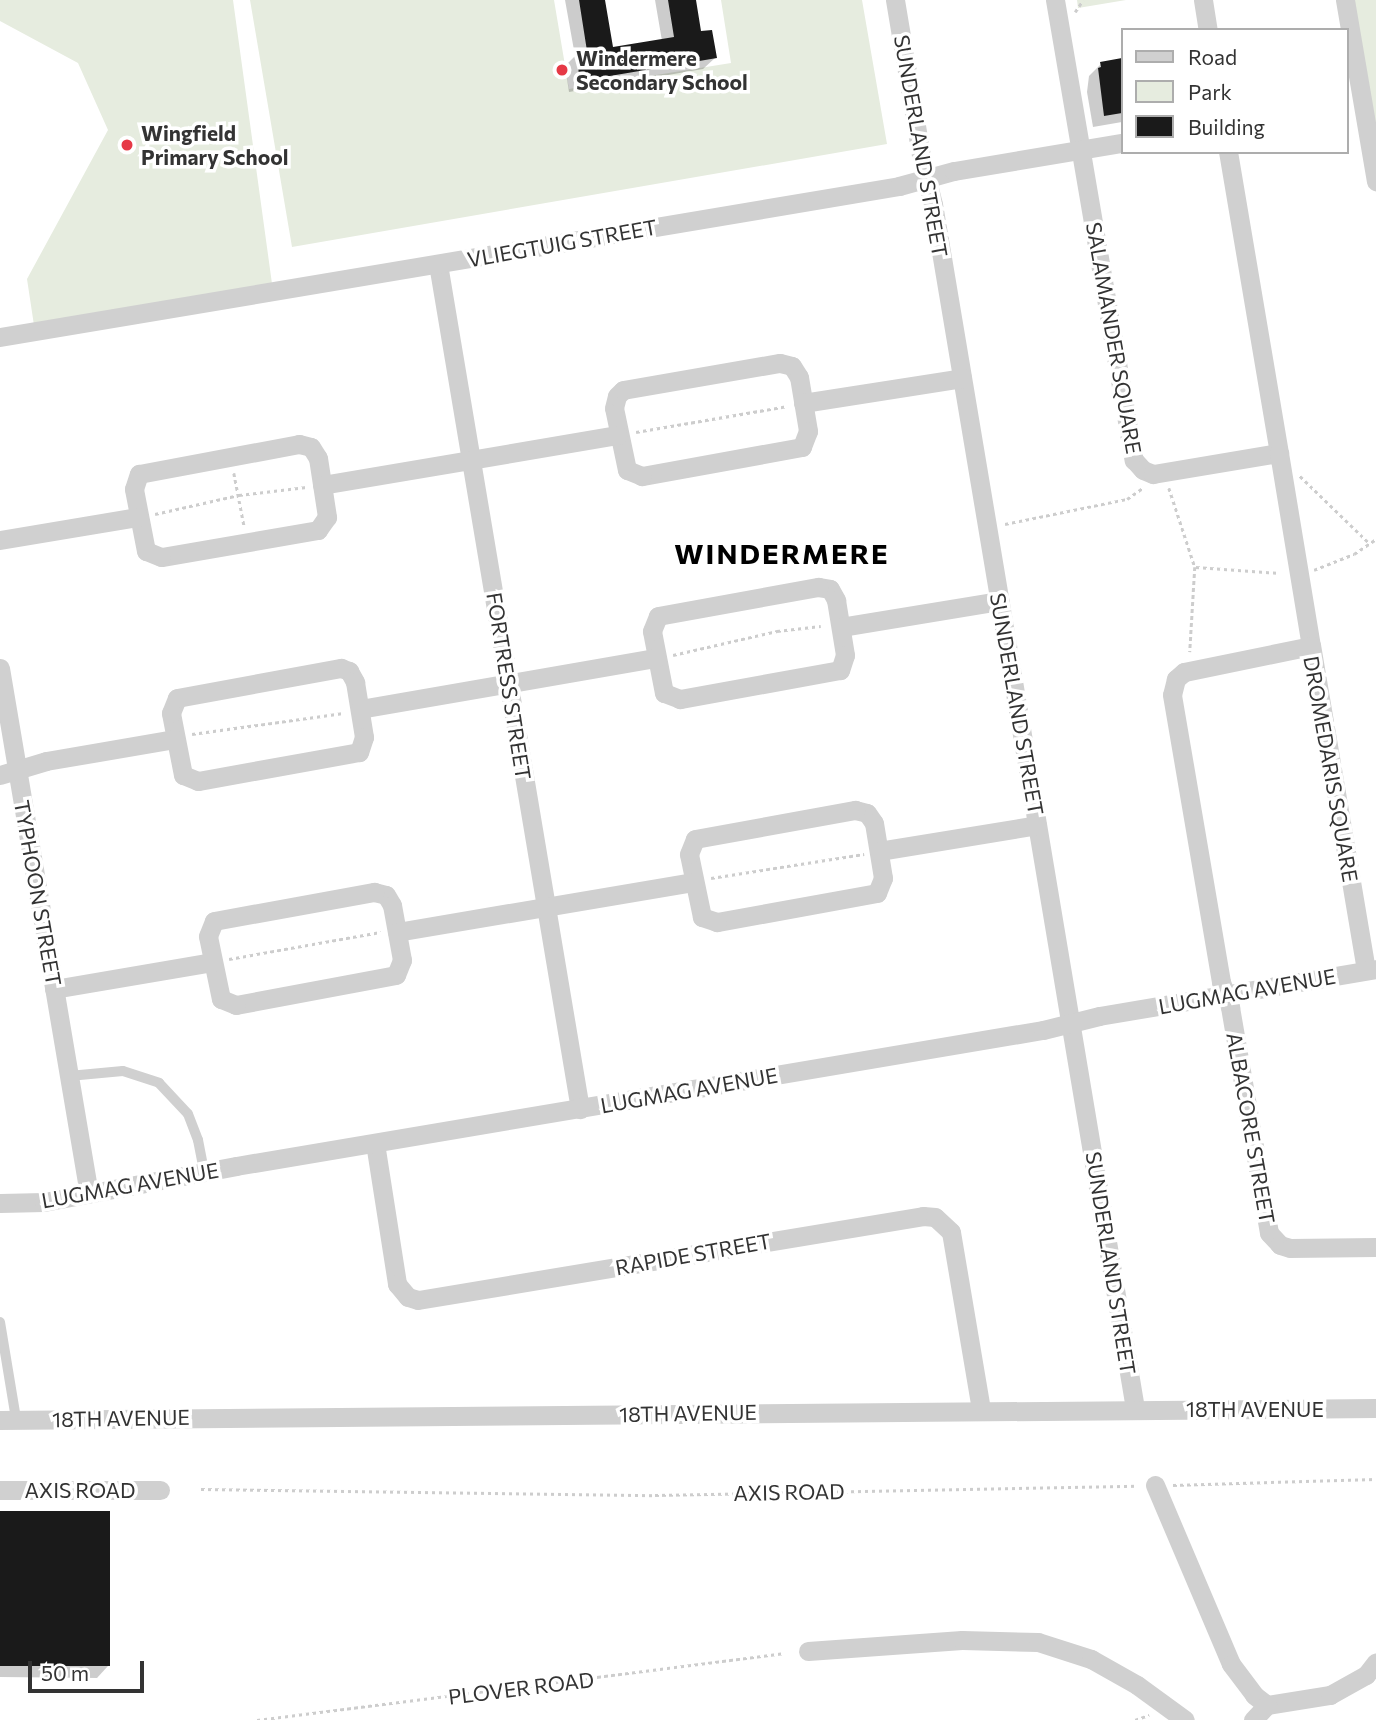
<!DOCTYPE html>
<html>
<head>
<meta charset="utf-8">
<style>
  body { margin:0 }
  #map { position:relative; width:1376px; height:1720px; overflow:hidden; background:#fff; font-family:Commissioner,sans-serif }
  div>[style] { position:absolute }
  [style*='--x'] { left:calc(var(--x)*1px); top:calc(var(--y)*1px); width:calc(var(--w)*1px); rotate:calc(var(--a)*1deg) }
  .green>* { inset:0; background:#e6ecdf }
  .shadow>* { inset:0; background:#0003 }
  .building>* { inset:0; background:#1a1a1a; transform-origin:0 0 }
  .path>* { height:2.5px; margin-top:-1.25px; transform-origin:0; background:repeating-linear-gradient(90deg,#cdcdcd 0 3.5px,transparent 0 7px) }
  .service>* { height:10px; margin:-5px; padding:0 5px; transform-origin:5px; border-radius:5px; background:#d0d0d0 }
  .minor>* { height:19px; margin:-9.5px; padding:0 9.5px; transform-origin:9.5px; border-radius:9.5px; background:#d0d0d0 }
  .dots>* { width:19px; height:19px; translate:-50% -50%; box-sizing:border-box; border:4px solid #fff; border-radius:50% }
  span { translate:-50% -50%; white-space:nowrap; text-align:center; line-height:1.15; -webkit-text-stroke:7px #fff; paint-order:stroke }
  .poi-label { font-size:21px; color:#333; font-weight:700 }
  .left { translate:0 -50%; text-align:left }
  .street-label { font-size:21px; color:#333 }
  .district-label { font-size:28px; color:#000; font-weight:700; letter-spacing:2px }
  .legend { position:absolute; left:1121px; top:28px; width:228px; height:126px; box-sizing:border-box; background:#fff; border:2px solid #adadad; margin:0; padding:9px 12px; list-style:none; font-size:21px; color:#333 }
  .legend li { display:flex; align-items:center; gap:14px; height:35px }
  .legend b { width:35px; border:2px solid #adadad }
  .scale { position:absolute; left:28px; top:1661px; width:116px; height:32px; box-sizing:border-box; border:4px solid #333; border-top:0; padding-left:9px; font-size:21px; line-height:24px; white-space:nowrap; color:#333; -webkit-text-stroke:5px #fff; paint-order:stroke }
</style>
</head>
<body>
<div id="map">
  <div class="green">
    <i style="clip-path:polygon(0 0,233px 0,273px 291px,35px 332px,27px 279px,108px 130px,78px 63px,0 21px)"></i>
    <i style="clip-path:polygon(250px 0,554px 0,569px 89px,731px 63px,721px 0,862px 0,887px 144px,292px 247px)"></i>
    <i style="clip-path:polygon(1077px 0,1126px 0,1078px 8px)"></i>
    <i style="clip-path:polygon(1353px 0,1376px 0,1376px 132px)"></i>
  </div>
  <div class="shadow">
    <i style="clip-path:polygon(565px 0,604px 0,612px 49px,662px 41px,655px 0,694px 0,700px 33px,715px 58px,703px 69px,569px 92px,565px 66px,575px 56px)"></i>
    <i style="clip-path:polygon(1122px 60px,1122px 122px,1093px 127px,1087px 92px,1089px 76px,1101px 64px)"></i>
    <i style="clip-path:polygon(0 1513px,108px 1666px,97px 1678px,0 1677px)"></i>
  </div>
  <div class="building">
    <i style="clip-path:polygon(579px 0,605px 0,613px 47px,674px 37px,668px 0,696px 0,701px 31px,712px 30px,717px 58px,580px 81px,576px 53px,587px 51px)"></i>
    <i style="clip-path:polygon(1122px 58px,1122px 113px,1104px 116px,1098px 68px,1101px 67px,1100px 62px)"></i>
    <i style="left:0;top:1511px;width:110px;height:155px"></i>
  </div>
  <div class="path">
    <i style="--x:1075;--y:12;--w:14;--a:-56"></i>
    <i style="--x:636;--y:432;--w:154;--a:-9.7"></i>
    <i style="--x:234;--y:473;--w:53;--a:79.1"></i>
    <i style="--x:1300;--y:476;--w:95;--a:44.1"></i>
    <i style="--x:1169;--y:488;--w:83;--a:71.8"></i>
    <i style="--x:1195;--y:567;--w:85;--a:93.4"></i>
    <i style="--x:155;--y:514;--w:86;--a:-12.7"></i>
    <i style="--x:239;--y:495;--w:68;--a:-6.7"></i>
    <i style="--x:1005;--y:524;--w:125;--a:-11.6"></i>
    <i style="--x:1127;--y:499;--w:19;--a:-35"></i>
    <i style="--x:1196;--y:567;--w:84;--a:4.1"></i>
    <i style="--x:1314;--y:570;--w:43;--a:-21.8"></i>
    <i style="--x:1354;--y:554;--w:27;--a:-34"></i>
    <i style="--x:673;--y:655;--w:107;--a:-13"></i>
    <i style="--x:777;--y:631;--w:44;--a:-6.5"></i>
    <i style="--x:192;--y:734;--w:153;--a:-7.9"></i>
    <i style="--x:711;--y:878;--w:155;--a:-8.9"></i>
    <i style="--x:229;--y:959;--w:154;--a:-10.1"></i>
    <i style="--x:1173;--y:1485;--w:203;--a:-1.7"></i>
    <i style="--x:201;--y:1489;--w:454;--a:0.8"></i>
    <i style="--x:655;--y:1495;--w:483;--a:-1.1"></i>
    <i style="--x:257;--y:1720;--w:532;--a:-7.23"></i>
    <i style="--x:1135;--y:1720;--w:15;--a:-20"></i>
  </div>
  <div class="service">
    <i style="--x:69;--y:1076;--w:54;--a:-5.3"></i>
    <i style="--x:123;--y:1071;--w:38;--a:18"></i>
    <i style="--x:159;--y:1083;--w:42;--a:46.9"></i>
    <i style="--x:188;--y:1114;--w:28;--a:69"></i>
    <i style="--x:198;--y:1140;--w:33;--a:79"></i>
    <i style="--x:0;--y:1322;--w:98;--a:80.6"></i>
  </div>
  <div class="minor">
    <i style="--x:895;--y:0;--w:163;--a:80.5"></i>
    <i style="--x:922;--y:161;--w:44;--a:75.7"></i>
    <i style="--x:933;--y:204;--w:1222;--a:80.48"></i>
    <i style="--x:1055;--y:0;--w:467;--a:80.3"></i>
    <i style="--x:1134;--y:460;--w:13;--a:48"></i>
    <i style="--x:1143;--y:470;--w:11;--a:22"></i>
    <i style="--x:1153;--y:474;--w:128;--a:-9.5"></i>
    <i style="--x:1279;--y:453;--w:305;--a:-99.6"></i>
    <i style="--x:1203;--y:0;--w:30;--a:81"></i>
    <i style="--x:1345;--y:0;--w:184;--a:80.3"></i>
    <i style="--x:438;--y:264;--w:857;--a:80.46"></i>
    <i style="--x:0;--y:337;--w:912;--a:-9.53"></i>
    <i style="--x:899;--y:186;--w:57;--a:-15.3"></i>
    <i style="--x:954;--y:171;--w:170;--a:-9.5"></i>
    <i style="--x:780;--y:363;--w:12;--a:14"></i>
    <i style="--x:792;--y:366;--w:13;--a:58"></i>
    <i style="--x:799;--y:377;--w:55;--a:80.5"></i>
    <i style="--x:808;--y:431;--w:17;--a:111"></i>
    <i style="--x:802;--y:447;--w:163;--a:169.7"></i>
    <i style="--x:642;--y:476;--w:16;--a:-158"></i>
    <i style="--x:627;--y:470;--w:63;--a:-101.8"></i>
    <i style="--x:614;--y:408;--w:12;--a:-76"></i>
    <i style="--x:617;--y:396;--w:8;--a:-45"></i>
    <i style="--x:623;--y:390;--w:159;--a:-9.8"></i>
    <i style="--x:803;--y:403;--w:161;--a:-8.9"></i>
    <i style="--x:299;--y:444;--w:12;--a:14"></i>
    <i style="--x:311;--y:447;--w:13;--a:58"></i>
    <i style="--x:318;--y:458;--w:60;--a:81.3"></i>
    <i style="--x:327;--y:517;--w:16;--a:125"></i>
    <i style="--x:318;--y:530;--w:159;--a:170.2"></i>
    <i style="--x:161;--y:557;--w:16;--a:-158"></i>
    <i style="--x:146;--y:551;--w:63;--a:-101"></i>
    <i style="--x:134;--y:489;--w:16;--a:-72"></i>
    <i style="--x:139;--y:474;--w:163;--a:-10.6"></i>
    <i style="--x:1279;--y:453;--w:196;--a:80.6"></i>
    <i style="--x:322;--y:485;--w:300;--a:-9.6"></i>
    <i style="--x:0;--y:540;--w:140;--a:-9.5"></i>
    <i style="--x:818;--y:587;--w:12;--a:9"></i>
    <i style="--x:830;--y:589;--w:13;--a:61"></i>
    <i style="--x:836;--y:600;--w:56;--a:80.7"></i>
    <i style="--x:845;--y:655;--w:16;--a:108"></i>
    <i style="--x:840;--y:670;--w:163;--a:169.7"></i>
    <i style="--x:680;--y:699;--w:17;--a:-159"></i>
    <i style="--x:664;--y:693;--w:63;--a:-101"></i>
    <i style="--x:652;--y:631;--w:16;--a:-68"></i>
    <i style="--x:658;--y:616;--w:163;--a:-10.3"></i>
    <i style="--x:841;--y:627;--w:161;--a:-9.3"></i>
    <i style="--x:0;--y:668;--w:533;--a:80.4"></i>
    <i style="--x:341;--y:668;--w:9;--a:21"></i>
    <i style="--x:349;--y:671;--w:13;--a:61"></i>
    <i style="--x:355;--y:682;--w:56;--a:80.7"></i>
    <i style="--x:364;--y:737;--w:16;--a:108"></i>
    <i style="--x:359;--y:752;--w:164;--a:169.8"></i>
    <i style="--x:198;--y:781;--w:16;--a:-158"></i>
    <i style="--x:183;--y:775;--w:63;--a:-101"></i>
    <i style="--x:171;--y:713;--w:16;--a:-68"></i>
    <i style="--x:177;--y:698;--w:167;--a:-10.4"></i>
    <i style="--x:360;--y:709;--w:300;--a:-9.8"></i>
    <i style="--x:0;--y:775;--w:48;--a:-16.9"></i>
    <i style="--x:46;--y:761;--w:131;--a:-9.7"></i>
    <i style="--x:855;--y:810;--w:12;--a:14"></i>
    <i style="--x:867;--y:813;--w:12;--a:55"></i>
    <i style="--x:874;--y:823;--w:56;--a:80.7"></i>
    <i style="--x:883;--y:878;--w:16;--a:112"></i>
    <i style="--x:877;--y:893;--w:163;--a:169.7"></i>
    <i style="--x:717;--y:922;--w:16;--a:-162"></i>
    <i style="--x:702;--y:917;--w:64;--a:-101.7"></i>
    <i style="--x:689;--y:854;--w:16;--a:-68"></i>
    <i style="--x:695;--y:839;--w:163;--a:-10.3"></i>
    <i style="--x:879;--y:851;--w:160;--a:-9.3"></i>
    <i style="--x:374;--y:892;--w:12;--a:14"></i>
    <i style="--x:386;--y:895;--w:12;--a:59"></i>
    <i style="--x:392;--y:905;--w:56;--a:79.7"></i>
    <i style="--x:402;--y:960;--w:16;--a:112"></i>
    <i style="--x:396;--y:975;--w:163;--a:169.4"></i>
    <i style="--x:236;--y:1005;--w:16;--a:-158"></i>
    <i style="--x:221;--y:999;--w:64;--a:-101.7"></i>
    <i style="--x:208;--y:936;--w:16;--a:-68"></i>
    <i style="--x:214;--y:921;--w:163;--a:-10.3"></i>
    <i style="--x:397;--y:932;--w:301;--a:-9.6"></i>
    <i style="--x:1366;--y:970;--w:329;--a:-99.6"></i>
    <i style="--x:1311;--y:646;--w:130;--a:168.4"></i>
    <i style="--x:1184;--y:672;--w:11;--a:139"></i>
    <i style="--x:1176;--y:679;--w:16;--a:104"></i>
    <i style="--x:1172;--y:695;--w:291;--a:80.3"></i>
    <i style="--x:1221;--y:982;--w:27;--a:70"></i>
    <i style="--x:1230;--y:1007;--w:229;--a:80.2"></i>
    <i style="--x:1269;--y:1233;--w:16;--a:47"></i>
    <i style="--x:1280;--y:1245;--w:10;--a:17"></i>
    <i style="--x:1290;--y:1248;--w:86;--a:-0.7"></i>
    <i style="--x:54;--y:989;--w:160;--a:-9.7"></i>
    <i style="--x:375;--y:1143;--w:143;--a:81.1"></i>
    <i style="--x:397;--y:1284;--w:17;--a:50"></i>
    <i style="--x:408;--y:1297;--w:10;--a:17"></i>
    <i style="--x:418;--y:1300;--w:512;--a:-9.44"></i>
    <i style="--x:923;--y:1216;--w:12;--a:5"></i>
    <i style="--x:935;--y:1217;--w:22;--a:43"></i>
    <i style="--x:951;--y:1232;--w:181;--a:80.4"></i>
    <i style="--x:0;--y:1203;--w:44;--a:-1.3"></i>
    <i style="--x:44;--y:1202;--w:195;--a:-10.6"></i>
    <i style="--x:236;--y:1166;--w:818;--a:-9.57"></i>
    <i style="--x:1043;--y:1030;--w:58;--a:-14"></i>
    <i style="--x:1099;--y:1016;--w:281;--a:-9.6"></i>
    <i style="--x:0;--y:1420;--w:1376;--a:-0.5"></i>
    <i style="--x:1155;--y:1485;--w:194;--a:67"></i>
    <i style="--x:1231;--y:1664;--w:39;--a:53"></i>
    <i style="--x:1254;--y:1695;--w:16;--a:38"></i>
    <i style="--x:1267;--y:1705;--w:64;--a:-9"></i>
    <i style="--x:1330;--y:1695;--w:41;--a:-29.1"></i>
    <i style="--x:1366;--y:1675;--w:16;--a:-52"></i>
    <i style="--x:0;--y:1490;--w:160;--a:0"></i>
    <i style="--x:808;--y:1651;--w:154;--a:-4.1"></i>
    <i style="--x:962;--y:1640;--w:76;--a:1.5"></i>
    <i style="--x:1038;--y:1642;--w:56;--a:17.8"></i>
    <i style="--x:1091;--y:1659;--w:53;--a:29.5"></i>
    <i style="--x:1137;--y:1685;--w:59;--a:36.1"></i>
    <i style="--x:1253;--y:1720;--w:21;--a:-47"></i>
  </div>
  <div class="dots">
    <i style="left:562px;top:70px;background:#e63946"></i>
    <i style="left:127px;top:145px;background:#e63946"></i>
  </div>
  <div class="poi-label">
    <span class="left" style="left:576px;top:70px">Windermere<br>Secondary School</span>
    <span class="left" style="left:141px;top:145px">Wingfield<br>Primary School</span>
  </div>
  <div class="street-label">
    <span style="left:921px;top:146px;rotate:80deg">SUNDERLAND STREET</span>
    <span style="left:562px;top:243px;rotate:-10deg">VLIEGTUIG STREET</span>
    <span style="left:1114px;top:338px;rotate:80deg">SALAMANDER SQUARE</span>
    <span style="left:509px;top:686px;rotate:81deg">FORTRESS STREET</span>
    <span style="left:1017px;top:704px;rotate:80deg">SUNDERLAND STREET</span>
    <span style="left:1331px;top:769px;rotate:80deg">DROMEDARIS SQUARE</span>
    <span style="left:38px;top:893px;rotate:80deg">TYPHOON STREET</span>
    <span style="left:1247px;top:991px;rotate:-10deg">LUGMAG AVENUE</span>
    <span style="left:689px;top:1090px;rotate:-10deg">LUGMAG AVENUE</span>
    <span style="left:1251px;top:1128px;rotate:80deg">ALBACORE STREET</span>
    <span style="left:130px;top:1185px;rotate:-10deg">LUGMAG AVENUE</span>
    <span style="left:693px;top:1254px;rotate:-10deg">RAPIDE STREET</span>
    <span style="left:1111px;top:1263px;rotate:81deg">SUNDERLAND STREET</span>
    <span style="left:1255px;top:1409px">18TH AVENUE</span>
    <span style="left:688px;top:1413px;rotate:-1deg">18TH AVENUE</span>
    <span style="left:121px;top:1418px;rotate:-1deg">18TH AVENUE</span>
    <span style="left:80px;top:1490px">AXIS ROAD</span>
    <span style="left:789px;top:1492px;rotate:-1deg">AXIS ROAD</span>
    <span style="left:521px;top:1688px;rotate:-7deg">PLOVER ROAD</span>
  </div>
  <div class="district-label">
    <span style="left:782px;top:553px">WINDERMERE</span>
  </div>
  <ul class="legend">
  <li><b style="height:9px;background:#d0d0d0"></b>Road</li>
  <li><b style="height:19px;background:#e6ecdf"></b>Park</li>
  <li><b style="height:19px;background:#1a1a1a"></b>Building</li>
  </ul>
  <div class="scale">50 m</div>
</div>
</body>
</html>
